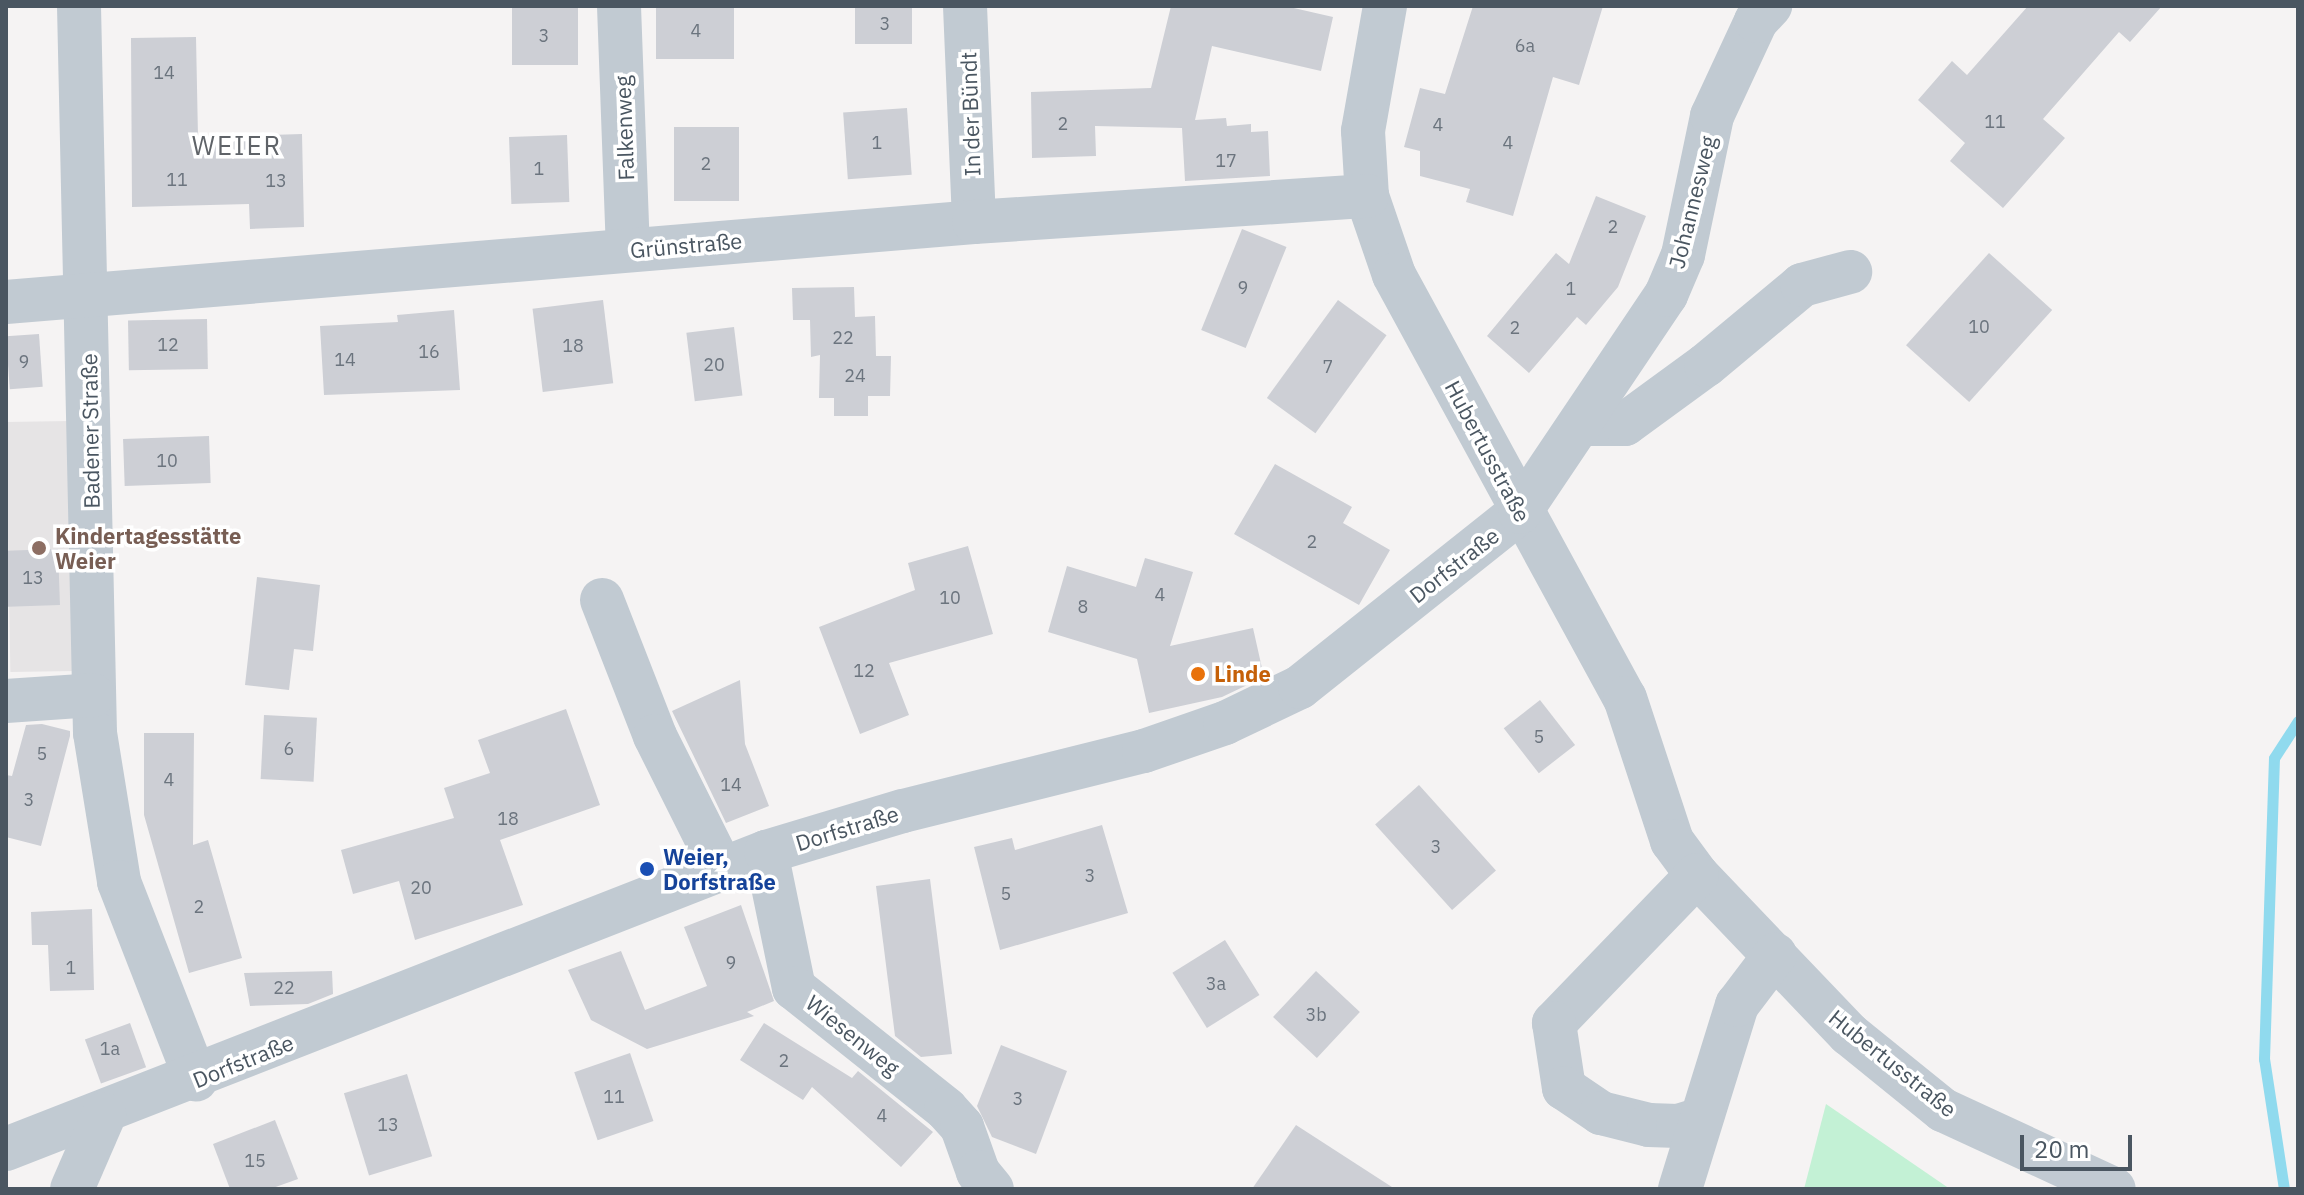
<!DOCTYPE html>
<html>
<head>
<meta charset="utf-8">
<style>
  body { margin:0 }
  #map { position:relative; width:2304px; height:1195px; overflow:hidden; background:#f5f3f3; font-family:"IBM Plex Sans",sans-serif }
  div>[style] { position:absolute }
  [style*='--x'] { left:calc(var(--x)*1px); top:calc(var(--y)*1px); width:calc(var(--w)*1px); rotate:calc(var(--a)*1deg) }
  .education>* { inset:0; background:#e6e4e5; transform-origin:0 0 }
  .green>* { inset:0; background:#c3f1d5 }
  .stream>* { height:11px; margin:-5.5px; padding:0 5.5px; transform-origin:5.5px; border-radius:5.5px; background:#90daee }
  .building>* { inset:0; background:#cdcfd5; transform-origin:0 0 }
  .minor>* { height:44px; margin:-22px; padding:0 22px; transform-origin:22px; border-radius:22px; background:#c1cad2 }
  .dots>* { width:22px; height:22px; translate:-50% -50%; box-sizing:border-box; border:4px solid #fff; border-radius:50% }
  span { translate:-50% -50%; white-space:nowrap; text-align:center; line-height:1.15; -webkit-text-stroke:7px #fff; paint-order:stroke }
  .number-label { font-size:18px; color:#6b747e }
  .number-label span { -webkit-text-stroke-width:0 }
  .street-label { font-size:22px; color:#4a5661 }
  .education-label { font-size:22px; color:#785e54; font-weight:700 }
  .left { translate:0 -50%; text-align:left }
  .food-label { font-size:22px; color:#c56008; font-weight:700 }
  .transit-label { font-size:22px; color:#164399; font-weight:700 }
  .quarter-label { font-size:26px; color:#5f6368; letter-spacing:2px }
  .frame { position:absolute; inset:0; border:8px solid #4a5661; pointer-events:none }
  .scale { position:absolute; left:2020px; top:1135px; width:112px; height:36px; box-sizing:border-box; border:4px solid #4a5661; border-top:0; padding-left:10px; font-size:24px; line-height:28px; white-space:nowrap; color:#4a5661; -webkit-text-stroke:6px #fff; paint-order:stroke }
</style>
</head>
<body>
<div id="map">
  <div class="education">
    <i style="left:70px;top:421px;width:250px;height:64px;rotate:89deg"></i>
  </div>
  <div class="green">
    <i style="clip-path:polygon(1826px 1104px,1950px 1189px,1804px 1189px)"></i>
  </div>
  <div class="stream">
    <i style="--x:2284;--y:1189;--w:132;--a:-98.7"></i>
    <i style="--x:2264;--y:1059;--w:301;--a:-88.1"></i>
    <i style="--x:2274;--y:758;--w:44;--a:-57"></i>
  </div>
  <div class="building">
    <i style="left:512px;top:6px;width:66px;height:59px"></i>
    <i style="left:656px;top:6px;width:78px;height:53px"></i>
    <i style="left:855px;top:6px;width:57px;height:38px"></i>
    <i style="clip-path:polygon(1171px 6px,1285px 6px,1333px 17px,1321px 71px,1212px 46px,1195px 120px,1226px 118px,1227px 126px,1251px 124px,1251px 132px,1268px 131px,1270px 176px,1185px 181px,1182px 128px,1095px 126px,1096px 156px,1032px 158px,1031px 92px,1151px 88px)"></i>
    <i style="clip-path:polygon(1473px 6px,1603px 6px,1579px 85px,1553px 77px,1513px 216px,1466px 202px,1470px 189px,1420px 176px,1420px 151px,1404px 147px,1420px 88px,1445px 94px)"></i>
    <i style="clip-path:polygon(2028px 6px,2162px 6px,2130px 42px,2119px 32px,2043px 119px,2065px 138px,2003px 208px,1950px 161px,1965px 143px,1918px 100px,1952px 61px,1967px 75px)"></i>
    <i style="clip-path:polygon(196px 37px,198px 137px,302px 134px,304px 227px,250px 229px,249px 204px,132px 207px,131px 38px)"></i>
    <i style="left:907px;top:108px;width:67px;height:64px;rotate:86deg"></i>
    <i style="left:674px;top:127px;width:65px;height:74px"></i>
    <i style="left:567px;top:135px;width:67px;height:58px;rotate:88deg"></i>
    <i style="clip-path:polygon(1596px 196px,1646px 216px,1618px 287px,1586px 325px,1577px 317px,1529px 373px,1487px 336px,1556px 253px,1569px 264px)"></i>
    <i style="left:1242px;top:229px;width:48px;height:109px;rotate:22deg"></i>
    <i style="left:1989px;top:253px;width:85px;height:124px;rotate:42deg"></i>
    <i style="clip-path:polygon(854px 287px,855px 317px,875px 316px,876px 356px,891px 356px,890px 396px,868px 396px,868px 416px,834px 416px,834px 398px,819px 398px,820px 355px,811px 357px,810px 320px,793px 320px,792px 288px)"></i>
    <i style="left:603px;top:300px;width:84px;height:71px;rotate:83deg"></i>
    <i style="left:1338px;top:300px;width:60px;height:121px;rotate:36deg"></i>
    <i style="clip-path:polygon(454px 310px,460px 390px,324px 395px,320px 326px,398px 322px,397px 315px)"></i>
    <i style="left:207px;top:319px;width:50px;height:79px;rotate:89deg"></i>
    <i style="left:734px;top:327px;width:69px;height:48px;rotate:83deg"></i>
    <i style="left:39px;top:334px;width:53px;height:33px;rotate:86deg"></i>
    <i style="left:209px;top:436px;width:47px;height:86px;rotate:88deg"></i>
    <i style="clip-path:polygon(1275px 464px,1352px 507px,1343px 523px,1390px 550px,1359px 605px,1234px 534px)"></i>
    <i style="clip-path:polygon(968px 546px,993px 634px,889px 663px,909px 715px,860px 734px,819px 627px,915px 590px,908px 563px)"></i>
    <i style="left:58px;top:549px;width:56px;height:52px;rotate:88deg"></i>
    <i style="clip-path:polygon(1145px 558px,1193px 572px,1170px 646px,1253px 628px,1264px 677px,1222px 697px,1149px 713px,1137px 659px,1048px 632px,1067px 566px,1136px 587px)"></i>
    <i style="clip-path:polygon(257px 577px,320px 585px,313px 651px,294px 649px,289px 690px,245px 685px)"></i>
    <i style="clip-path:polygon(740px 680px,745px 744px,769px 806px,726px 823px,672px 711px)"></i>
    <i style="left:1540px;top:700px;width:57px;height:46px;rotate:52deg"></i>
    <i style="clip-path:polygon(566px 709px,600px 805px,500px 840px,523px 905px,415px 940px,399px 881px,353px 894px,341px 850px,454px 818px,444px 788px,490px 773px,478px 740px)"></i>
    <i style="left:264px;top:715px;width:53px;height:64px;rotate:3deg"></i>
    <i style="clip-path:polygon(42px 724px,70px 731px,70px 736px,41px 846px,6px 837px,6px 775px,12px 776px,26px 725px)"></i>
    <i style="clip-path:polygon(144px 733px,194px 733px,193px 845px,208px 840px,242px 958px,189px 973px,144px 815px)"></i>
    <i style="left:1419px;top:785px;width:115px;height:59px;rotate:48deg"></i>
    <i style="clip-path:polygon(1102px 825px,1128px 913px,1000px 950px,974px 847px,1012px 838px,1015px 850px)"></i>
    <i style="clip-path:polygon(930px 879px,952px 1054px,921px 1057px,895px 1036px,876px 886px)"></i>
    <i style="clip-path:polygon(741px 905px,774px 1001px,747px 1012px,754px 1016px,647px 1049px,591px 1020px,568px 970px,621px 951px,645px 1010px,707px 986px,684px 927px)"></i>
    <i style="clip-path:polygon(92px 909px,94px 990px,50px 991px,48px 945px,32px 945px,31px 912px)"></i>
    <i style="left:1225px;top:940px;width:65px;height:62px;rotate:58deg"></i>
    <i style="clip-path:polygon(332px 971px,333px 994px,308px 1004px,250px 1006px,244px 973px)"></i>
    <i style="left:1316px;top:971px;width:60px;height:63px;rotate:43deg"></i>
    <i style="left:130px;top:1023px;width:47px;height:48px;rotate:70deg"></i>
    <i style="clip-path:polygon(764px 1023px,852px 1078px,858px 1071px,933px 1132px,901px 1167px,812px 1087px,803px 1100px,740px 1060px)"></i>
    <i style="clip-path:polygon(1001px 1045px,1067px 1071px,1036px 1154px,992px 1137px,977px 1106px)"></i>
    <i style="left:630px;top:1053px;width:72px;height:59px;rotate:71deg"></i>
    <i style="left:407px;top:1074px;width:86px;height:66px;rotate:73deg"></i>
    <i style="clip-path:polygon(275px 1120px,298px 1179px,270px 1189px,230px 1189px,213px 1144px)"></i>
    <i style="clip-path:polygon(1296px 1125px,1395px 1189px,1252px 1189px)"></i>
  </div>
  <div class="minor">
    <i style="--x:79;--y:6;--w:727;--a:88.74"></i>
    <i style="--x:95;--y:733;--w:151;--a:80.8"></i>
    <i style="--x:119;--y:882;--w:212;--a:68.7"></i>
    <i style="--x:619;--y:6;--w:243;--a:87.9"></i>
    <i style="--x:965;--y:6;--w:216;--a:87.6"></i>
    <i style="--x:1385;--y:6;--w:127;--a:100"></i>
    <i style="--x:1363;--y:131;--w:65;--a:86.5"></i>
    <i style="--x:1367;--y:196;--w:83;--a:71.1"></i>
    <i style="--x:1394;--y:275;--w:482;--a:61.4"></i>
    <i style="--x:1625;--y:698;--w:151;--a:71.8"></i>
    <i style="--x:1672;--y:841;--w:42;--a:53.7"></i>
    <i style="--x:1697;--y:875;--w:220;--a:46.3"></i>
    <i style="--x:1849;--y:1034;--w:121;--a:39"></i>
    <i style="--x:1943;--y:1110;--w:188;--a:24.8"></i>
    <i style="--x:6;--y:302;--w:971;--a:-4.72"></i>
    <i style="--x:974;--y:222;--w:394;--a:-3.8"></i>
    <i style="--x:1581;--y:424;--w:44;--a:0"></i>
    <i style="--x:1625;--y:424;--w:100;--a:-36.1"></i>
    <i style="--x:1706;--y:365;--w:125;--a:-39.8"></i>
    <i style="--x:1802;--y:285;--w:50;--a:-15.2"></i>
    <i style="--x:602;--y:600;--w:146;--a:68.7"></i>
    <i style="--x:655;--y:736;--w:150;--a:63.4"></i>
    <i style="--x:6;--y:701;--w:87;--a:-3.9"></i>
    <i style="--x:766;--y:852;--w:139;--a:78.4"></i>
    <i style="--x:794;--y:988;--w:194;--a:38.5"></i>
    <i style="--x:946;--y:1109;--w:24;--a:48"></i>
    <i style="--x:962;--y:1127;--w:48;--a:70.4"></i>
    <i style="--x:978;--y:1172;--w:22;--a:51"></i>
    <i style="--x:1697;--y:875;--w:206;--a:134"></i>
    <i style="--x:1554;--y:1023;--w:66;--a:81.3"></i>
    <i style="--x:1564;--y:1088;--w:45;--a:34"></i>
    <i style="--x:1601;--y:1113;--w:49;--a:14"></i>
    <i style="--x:1649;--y:1125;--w:29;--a:2"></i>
    <i style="--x:1678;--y:1126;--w:24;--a:-17"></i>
    <i style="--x:6;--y:1149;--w:816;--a:-21.35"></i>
    <i style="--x:766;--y:852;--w:143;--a:-16.7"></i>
    <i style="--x:903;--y:811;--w:248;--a:-14"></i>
    <i style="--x:1144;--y:751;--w:86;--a:-19.1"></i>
    <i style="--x:1225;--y:723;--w:83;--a:-25.6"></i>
    <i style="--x:1300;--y:687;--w:281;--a:-38.5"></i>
    <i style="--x:1520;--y:512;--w:262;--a:-56.1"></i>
    <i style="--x:1666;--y:295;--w:43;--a:-67"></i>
    <i style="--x:1683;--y:255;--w:142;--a:-78.2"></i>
    <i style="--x:1712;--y:116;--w:105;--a:-65.1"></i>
    <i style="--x:1756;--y:21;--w:21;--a:-47"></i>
    <i style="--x:72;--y:1189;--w:81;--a:-66.6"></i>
    <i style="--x:1680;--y:1189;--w:193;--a:-72.8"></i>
    <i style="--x:1737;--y:1005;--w:63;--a:-52.8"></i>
  </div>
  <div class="dots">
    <i style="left:39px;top:548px;background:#8d6e63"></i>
    <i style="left:1198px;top:674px;background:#e8710a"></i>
    <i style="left:647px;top:869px;background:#1a4fb4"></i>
  </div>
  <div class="number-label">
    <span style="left:885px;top:24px">3</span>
    <span style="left:696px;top:31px">4</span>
    <span style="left:544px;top:36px">3</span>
    <span style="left:1525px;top:46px">6a</span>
    <span style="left:164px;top:73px">14</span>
    <span style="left:1995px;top:122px">11</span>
    <span style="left:1063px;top:124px">2</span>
    <span style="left:1438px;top:125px">4</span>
    <span style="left:877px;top:143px">1</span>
    <span style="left:1508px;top:143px">4</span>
    <span style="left:1226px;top:161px">17</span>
    <span style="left:706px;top:164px">2</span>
    <span style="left:539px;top:169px">1</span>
    <span style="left:177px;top:180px">11</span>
    <span style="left:276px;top:181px">13</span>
    <span style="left:1613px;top:227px">2</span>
    <span style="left:1243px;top:288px">9</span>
    <span style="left:1571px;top:289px">1</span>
    <span style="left:1979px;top:327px">10</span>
    <span style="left:1515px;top:328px">2</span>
    <span style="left:843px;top:338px">22</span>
    <span style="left:168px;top:345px">12</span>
    <span style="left:573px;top:346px">18</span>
    <span style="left:429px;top:352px">16</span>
    <span style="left:345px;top:360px">14</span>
    <span style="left:24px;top:362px">9</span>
    <span style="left:714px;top:365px">20</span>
    <span style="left:1328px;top:367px">7</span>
    <span style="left:855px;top:376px">24</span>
    <span style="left:167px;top:461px">10</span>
    <span style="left:1312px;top:542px">2</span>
    <span style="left:33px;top:578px">13</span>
    <span style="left:1160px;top:595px">4</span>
    <span style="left:950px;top:598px">10</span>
    <span style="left:1083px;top:607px">8</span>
    <span style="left:864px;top:671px">12</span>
    <span style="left:1539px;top:737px">5</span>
    <span style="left:289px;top:749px">6</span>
    <span style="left:42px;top:754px">5</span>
    <span style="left:169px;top:780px">4</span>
    <span style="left:731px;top:785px">14</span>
    <span style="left:29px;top:800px">3</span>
    <span style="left:508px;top:819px">18</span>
    <span style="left:1436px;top:847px">3</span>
    <span style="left:1090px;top:876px">3</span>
    <span style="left:421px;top:888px">20</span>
    <span style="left:1006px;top:894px">5</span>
    <span style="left:199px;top:907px">2</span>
    <span style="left:731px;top:963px">9</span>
    <span style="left:71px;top:968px">1</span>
    <span style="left:1216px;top:984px">3a</span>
    <span style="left:284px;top:988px">22</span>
    <span style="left:1316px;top:1015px">3b</span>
    <span style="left:110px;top:1049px">1a</span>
    <span style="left:784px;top:1061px">2</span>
    <span style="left:614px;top:1097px">11</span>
    <span style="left:1018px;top:1099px">3</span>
    <span style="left:882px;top:1116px">4</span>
    <span style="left:388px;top:1125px">13</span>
    <span style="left:255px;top:1161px">15</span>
  </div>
  <div class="street-label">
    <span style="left:970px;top:114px;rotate:-92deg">In der Bündt</span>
    <span style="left:624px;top:128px;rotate:-92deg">Falkenweg</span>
    <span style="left:1692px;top:202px;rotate:-76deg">Johannesweg</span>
    <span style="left:686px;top:245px;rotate:-5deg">Grünstraße</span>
    <span style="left:90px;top:431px;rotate:-91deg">Badener Straße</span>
    <span style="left:1488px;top:451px;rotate:62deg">Hubertusstraße</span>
    <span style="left:1454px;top:565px;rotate:-38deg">Dorfstraße</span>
    <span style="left:847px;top:828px;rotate:-17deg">Dorfstraße</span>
    <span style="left:853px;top:1035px;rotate:39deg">Wiesenweg</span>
    <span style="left:243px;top:1061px;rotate:-22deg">Dorfstraße</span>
    <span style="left:1893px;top:1063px;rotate:39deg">Hubertusstraße</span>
  </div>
  <div class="education-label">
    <span class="left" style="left:55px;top:548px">Kindertagesstätte<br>Weier</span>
  </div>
  <div class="food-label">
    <span class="left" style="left:1214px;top:674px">Linde</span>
  </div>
  <div class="transit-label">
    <span class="left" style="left:663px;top:869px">Weier,<br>Dorfstraße</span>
  </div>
  <div class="quarter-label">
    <span style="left:237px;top:146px">WEIER</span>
  </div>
  <div class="frame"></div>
  <div class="scale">20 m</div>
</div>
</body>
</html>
